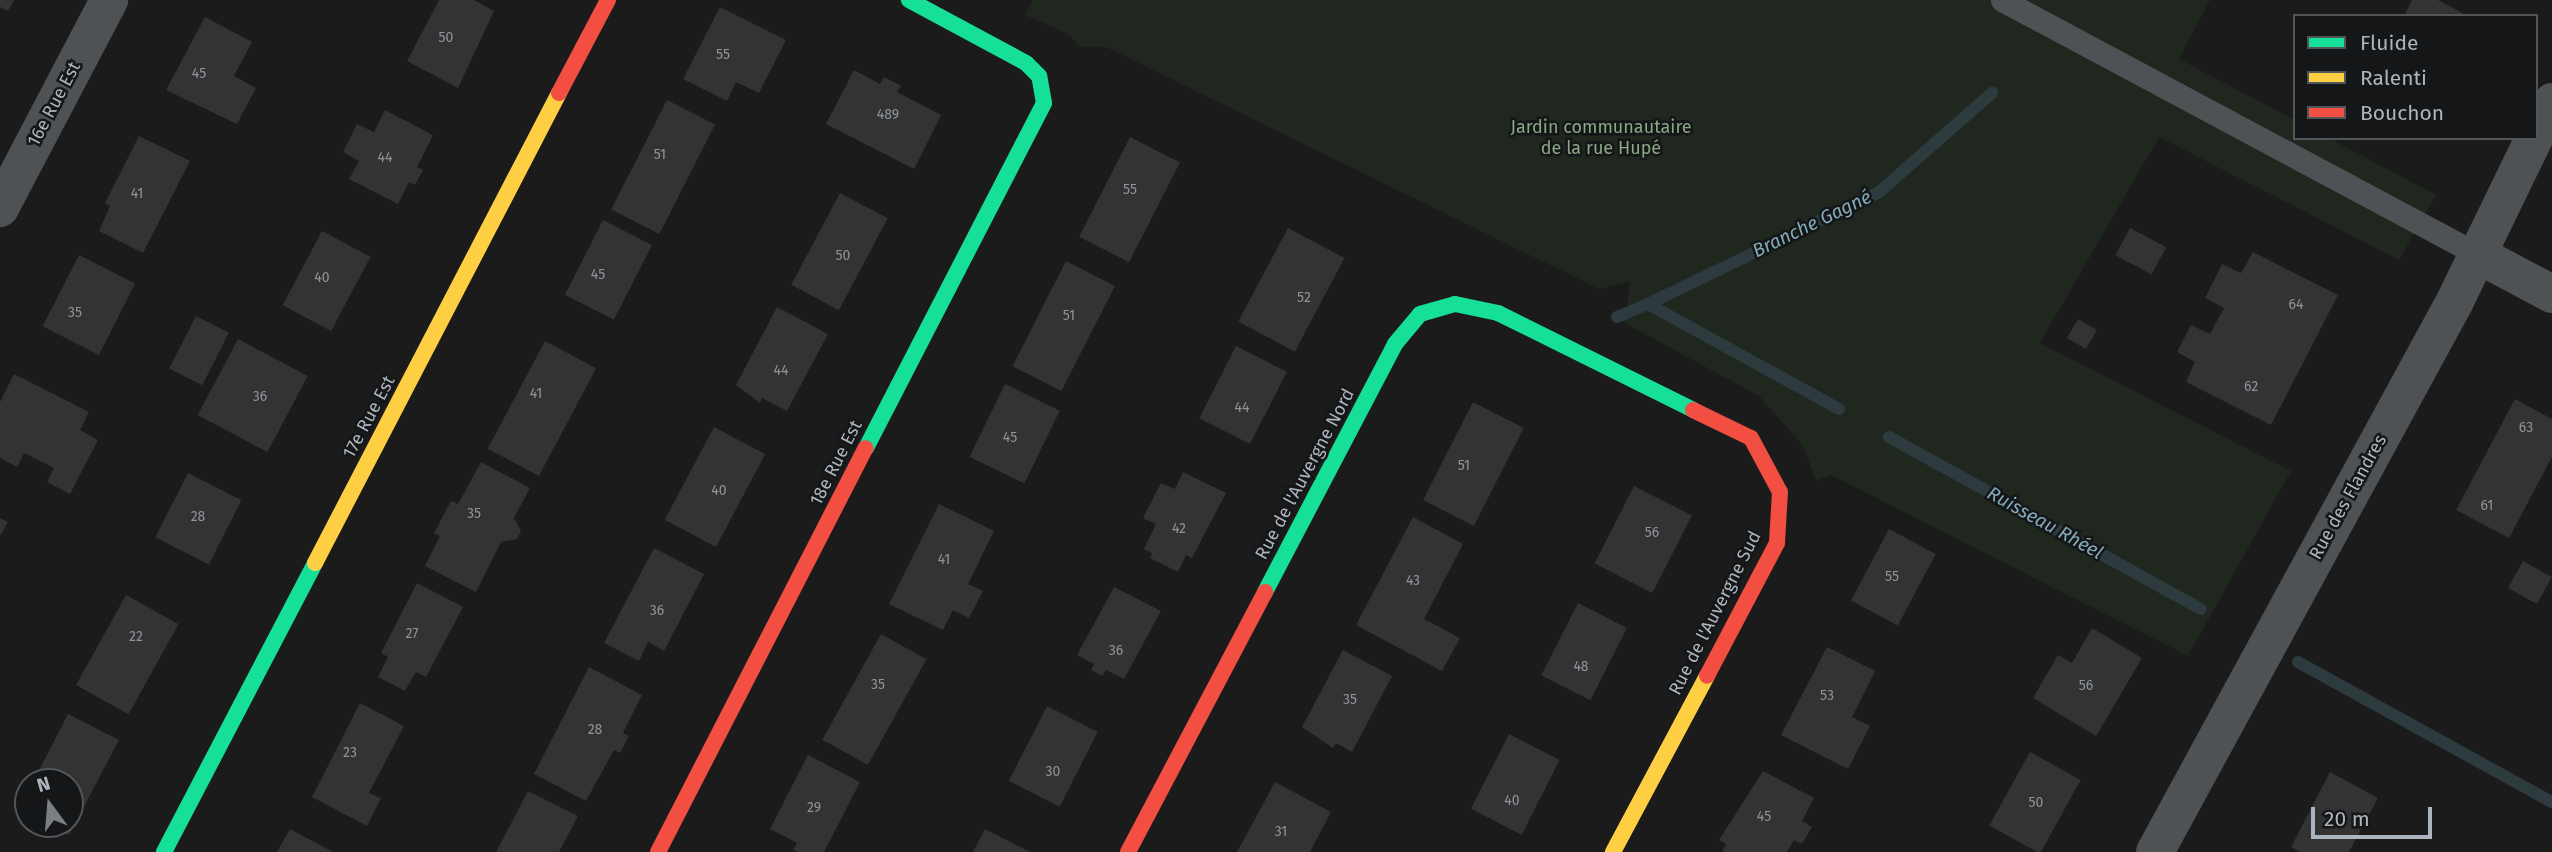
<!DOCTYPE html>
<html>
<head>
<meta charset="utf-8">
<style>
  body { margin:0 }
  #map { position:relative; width:2552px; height:852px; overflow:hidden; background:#1b1b1c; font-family:"Fira Sans",sans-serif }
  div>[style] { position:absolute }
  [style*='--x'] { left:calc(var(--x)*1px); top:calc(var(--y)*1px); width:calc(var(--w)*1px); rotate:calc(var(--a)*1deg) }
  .green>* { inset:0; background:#1f271f }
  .stream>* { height:12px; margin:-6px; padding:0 6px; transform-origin:6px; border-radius:6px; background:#2d3b3f }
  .building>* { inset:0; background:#333334; transform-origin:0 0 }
  .lane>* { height:23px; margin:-11.5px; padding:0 11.5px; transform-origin:11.5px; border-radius:11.5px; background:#4f5255 }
  .street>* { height:38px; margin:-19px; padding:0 19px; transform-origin:19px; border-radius:19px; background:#4f5255 }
  .fast>* { height:16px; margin:-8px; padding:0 8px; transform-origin:8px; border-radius:8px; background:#16e098 }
  .slow>* { height:16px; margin:-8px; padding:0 8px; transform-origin:8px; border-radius:8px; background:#ffcf43 }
  .jam>* { height:16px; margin:-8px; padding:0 8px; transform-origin:8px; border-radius:8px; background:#f24e42 }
  span { translate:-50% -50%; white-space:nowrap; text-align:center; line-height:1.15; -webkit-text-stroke:5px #151618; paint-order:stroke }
  .number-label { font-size:14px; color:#8e949b }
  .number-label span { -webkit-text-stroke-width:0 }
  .street-label { font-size:18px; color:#acb5bd }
  .park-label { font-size:18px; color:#89a983 }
  .water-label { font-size:19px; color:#82acb9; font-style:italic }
  .legend { position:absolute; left:2293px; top:14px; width:245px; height:126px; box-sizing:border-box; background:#151618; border:2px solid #51565a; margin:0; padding:9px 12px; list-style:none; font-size:21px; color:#acb5bd }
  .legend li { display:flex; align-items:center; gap:14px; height:35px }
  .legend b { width:35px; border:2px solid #51565a }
  .north { position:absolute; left:14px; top:768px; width:70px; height:70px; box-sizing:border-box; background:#151618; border:2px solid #51565a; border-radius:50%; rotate:344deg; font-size:19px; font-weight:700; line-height:28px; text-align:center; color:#acb5bd }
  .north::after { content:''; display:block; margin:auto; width:24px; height:32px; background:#797f85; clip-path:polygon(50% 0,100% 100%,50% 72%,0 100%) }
  .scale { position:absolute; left:2311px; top:807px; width:121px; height:32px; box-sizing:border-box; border:4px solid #acb5bd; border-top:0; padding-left:9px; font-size:21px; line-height:24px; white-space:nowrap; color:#acb5bd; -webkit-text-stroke:5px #151618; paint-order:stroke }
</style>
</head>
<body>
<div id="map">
  <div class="green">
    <i style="clip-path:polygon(1033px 0,2210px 0,2179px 59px,2295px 120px,2295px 138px,2329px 138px,2436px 195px,2399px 260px,2159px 137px,2040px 343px,2291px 471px,2188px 656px,1831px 475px,1816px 481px,1803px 446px,1759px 396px,1625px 323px,1630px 281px,1599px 289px,1106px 47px,1081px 47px,1068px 34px,1025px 15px)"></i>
  </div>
  <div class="stream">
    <i style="--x:1648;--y:304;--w:255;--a:-25.8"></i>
    <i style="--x:1878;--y:193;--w:152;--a:-41.3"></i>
    <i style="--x:1617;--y:317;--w:34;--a:-23"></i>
    <i style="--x:1648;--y:304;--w:218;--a:28.8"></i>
    <i style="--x:1889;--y:437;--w:356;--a:28.9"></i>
    <i style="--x:2298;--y:662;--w:290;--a:28.9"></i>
  </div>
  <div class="building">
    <i style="clip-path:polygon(0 0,14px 0,8px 11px,0 7px)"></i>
    <i style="clip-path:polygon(439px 0,474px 0,494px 11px,458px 88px,407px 61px)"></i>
    <i style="clip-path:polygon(2412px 0,2438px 0,2468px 16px,2404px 16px)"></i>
    <i style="clip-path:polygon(720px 7px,786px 40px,759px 93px,736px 82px,727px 101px,683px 79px)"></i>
    <i style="clip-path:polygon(205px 17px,252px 42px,234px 76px,256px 88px,237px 124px,166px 90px)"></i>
    <i style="clip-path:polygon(854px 70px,880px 84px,884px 77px,901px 86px,897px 92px,941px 115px,914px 169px,826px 124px)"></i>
    <i style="left:667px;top:100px;width:54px;height:123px;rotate:27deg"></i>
    <i style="clip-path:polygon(385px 110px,433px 135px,417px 167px,423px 170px,415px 185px,409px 182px,398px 204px,349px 179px,359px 161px,343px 152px,357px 124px,374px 132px)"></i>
    <i style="clip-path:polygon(139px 136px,190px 161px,143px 253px,99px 231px,110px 206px,105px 203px)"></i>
    <i style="left:1130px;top:137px;width:56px;height:112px;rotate:27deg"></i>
    <i style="left:840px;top:193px;width:54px;height:104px;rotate:28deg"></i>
    <i style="left:603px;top:220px;width:55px;height:84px;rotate:27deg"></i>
    <i style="left:1288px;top:228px;width:64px;height:106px;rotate:28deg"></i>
    <i style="left:2130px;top:228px;width:41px;height:31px;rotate:28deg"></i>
    <i style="left:322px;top:231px;width:55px;height:84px;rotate:28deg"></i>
    <i style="clip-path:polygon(2253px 252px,2338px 295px,2271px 425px,2186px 382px,2195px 362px,2177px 352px,2191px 325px,2210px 334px,2219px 317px,2224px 308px,2205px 298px,2222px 264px,2241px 273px)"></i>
    <i style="left:79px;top:255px;width:63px;height:80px;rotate:27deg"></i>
    <i style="left:1066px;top:261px;width:55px;height:118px;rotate:27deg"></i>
    <i style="clip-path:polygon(777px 307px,828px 334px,787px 411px,762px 398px,760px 403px,736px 385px)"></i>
    <i style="left:196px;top:316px;width:37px;height:59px;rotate:27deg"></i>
    <i style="left:2078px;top:319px;width:22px;height:22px;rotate:30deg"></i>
    <i style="left:238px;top:339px;width:79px;height:86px;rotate:28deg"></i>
    <i style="left:545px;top:341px;width:58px;height:122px;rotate:28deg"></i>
    <i style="left:1236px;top:346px;width:57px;height:81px;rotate:27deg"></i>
    <i style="clip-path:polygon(14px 374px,89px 412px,80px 430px,98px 440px,70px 494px,47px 482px,54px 468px,24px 453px,17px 467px,0 458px,0 402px)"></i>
    <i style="left:1005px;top:384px;width:61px;height:81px;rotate:26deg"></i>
    <i style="clip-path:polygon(2515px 399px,2552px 419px,2552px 457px,2509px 538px,2456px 510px)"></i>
    <i style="left:1473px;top:402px;width:57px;height:110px;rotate:27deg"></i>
    <i style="left:714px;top:427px;width:58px;height:105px;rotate:28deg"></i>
    <i style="clip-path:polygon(481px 462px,530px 488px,514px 518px,521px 531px,517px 539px,501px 542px,476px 592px,425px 566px,440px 536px,434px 533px,451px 501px,458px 504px)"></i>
    <i style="clip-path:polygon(1183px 472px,1226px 493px,1192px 558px,1186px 555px,1178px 572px,1150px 558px,1152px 553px,1144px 549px,1156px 524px,1143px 518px,1161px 483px,1175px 489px)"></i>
    <i style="left:188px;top:473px;width:60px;height:72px;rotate:27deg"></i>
    <i style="left:1634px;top:486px;width:65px;height:87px;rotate:27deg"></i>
    <i style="clip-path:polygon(939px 504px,994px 531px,968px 584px,983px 591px,969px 618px,953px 610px,943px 630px,889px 604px)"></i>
    <i style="clip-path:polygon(1413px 517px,1463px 544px,1424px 619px,1460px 638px,1442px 671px,1356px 625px)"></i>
    <i style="clip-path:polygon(0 518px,8px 522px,0 536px)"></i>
    <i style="left:1889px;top:529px;width:53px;height:81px;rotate:28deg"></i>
    <i style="clip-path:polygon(654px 548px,704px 574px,664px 651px,648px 642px,639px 661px,604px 643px)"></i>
    <i style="left:2523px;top:561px;width:33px;height:31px;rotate:29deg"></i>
    <i style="clip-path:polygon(417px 583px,463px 607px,426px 677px,416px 672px,405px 691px,378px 677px,388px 657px,381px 653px)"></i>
    <i style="clip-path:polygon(1114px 587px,1161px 611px,1124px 679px,1106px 670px,1102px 676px,1091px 670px,1094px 664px,1077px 655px)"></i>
    <i style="left:126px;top:595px;width:60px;height:103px;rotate:29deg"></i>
    <i style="left:1578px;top:603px;width:55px;height:81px;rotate:27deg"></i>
    <i style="clip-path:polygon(2092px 628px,2142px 658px,2096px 736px,2033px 698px,2058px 655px,2072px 663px)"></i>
    <i style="left:881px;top:634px;width:52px;height:121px;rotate:29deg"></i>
    <i style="clip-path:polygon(1827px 647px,1875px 671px,1852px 717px,1870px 726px,1848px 769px,1781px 735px)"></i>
    <i style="clip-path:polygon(1343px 650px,1392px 676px,1352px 752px,1336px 743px,1333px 748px,1302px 727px)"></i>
    <i style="clip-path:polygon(589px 667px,642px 695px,623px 733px,629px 736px,620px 753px,614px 750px,586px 801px,534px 774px)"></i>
    <i style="clip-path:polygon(360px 703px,404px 726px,369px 793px,381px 798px,367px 826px,312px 797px)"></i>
    <i style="left:1047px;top:706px;width:57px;height:84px;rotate:27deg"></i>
    <i style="clip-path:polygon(68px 714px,119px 740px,69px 835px,48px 824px,70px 824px,70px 782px,33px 782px)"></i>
    <i style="left:1509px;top:734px;width:57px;height:84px;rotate:27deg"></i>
    <i style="left:2030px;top:752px;width:58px;height:84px;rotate:29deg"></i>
    <i style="clip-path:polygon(808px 755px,860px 782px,824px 852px,798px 852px,793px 850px,797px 843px,770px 829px)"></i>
    <i style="clip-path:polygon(1763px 771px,1814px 798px,1802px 821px,1812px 827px,1802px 844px,1794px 840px,1787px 852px,1722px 852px,1726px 844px,1719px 840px)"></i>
    <i style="clip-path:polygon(2330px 772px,2378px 798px,2349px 852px,2300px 852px,2291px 847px)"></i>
    <i style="clip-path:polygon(1275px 782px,1331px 812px,1310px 852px,1237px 852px)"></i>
    <i style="clip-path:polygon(28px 791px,28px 814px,19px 809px)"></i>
    <i style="clip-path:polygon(528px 791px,578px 816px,559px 852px,496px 852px)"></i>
    <i style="clip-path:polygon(290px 829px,333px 852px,277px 852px)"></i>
    <i style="clip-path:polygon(985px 829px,1030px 852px,973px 852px)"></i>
  </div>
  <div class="lane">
    <i style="--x:2002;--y:0;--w:539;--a:28.14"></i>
  </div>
  <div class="street">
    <i style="--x:2536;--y:134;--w:36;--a:-63"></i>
    <i style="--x:0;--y:208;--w:235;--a:-62.3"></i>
    <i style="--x:2477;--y:254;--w:85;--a:28.1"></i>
    <i style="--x:2155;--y:852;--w:627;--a:-61.43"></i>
    <i style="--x:2455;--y:301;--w:181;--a:-64.1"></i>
  </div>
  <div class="fast">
    <i style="--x:866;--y:448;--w:388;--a:-62.7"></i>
    <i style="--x:1044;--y:103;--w:27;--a:-100"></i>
    <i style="--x:1039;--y:76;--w:18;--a:-135"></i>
    <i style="--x:1026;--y:63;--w:133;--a:-151.7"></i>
    <i style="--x:1265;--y:592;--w:280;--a:-62.3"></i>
    <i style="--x:1395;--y:344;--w:39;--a:-50"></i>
    <i style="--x:1420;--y:314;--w:36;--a:-16"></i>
    <i style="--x:1455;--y:304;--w:44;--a:11.8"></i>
    <i style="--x:1498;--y:313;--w:218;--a:26.4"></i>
    <i style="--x:164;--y:852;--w:326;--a:-62.4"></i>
  </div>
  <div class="slow">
    <i style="--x:315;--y:563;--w:530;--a:-62.56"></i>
    <i style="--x:1613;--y:852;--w:200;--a:-61.9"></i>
  </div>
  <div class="jam">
    <i style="--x:559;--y:93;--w:105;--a:-62.2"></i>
    <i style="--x:1693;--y:410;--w:64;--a:25.8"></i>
    <i style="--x:1751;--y:438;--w:61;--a:61.8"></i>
    <i style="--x:1780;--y:492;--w:51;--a:93.4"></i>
    <i style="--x:1777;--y:543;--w:150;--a:117.8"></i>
    <i style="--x:658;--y:852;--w:454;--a:-62.8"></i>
    <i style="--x:1128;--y:852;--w:294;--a:-62.2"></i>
  </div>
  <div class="number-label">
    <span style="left:446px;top:38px">50</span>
    <span style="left:723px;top:55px">55</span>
    <span style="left:199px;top:74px">45</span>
    <span style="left:888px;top:115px">489</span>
    <span style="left:660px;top:155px">51</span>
    <span style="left:385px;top:158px">44</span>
    <span style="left:1130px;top:190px">55</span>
    <span style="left:137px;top:194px">41</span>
    <span style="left:843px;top:256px">50</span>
    <span style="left:598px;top:275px">45</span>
    <span style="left:322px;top:278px">40</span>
    <span style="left:1304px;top:298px">52</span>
    <span style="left:2296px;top:305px">64</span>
    <span style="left:75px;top:313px">35</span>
    <span style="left:1069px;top:316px">51</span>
    <span style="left:781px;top:371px">44</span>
    <span style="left:2251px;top:387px">62</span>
    <span style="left:536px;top:394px">41</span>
    <span style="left:260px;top:397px">36</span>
    <span style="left:1242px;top:408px">44</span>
    <span style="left:2526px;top:428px">63</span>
    <span style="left:1010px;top:438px">45</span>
    <span style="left:1464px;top:466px">51</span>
    <span style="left:719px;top:491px">40</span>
    <span style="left:2487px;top:506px">61</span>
    <span style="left:474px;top:514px">35</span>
    <span style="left:198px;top:517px">28</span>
    <span style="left:1179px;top:529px">42</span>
    <span style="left:1652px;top:533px">56</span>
    <span style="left:944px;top:560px">41</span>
    <span style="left:1892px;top:577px">55</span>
    <span style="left:1413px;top:581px">43</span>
    <span style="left:657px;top:611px">36</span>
    <span style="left:412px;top:634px">27</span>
    <span style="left:136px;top:637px">22</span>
    <span style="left:1116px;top:651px">36</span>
    <span style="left:1581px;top:667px">48</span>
    <span style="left:878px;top:685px">35</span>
    <span style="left:2086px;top:686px">56</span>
    <span style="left:1827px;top:696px">53</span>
    <span style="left:1350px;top:700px">35</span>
    <span style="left:595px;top:730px">28</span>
    <span style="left:350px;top:753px">23</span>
    <span style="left:1053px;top:772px">30</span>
    <span style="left:1512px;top:801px">40</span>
    <span style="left:2036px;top:803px">50</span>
    <span style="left:814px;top:808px">29</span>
    <span style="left:1764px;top:817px">45</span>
    <span style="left:1281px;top:832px">31</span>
  </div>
  <div class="street-label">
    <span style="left:54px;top:104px;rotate:-62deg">16e Rue Est</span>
    <span style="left:369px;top:417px;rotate:-62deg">17e Rue Est</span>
    <span style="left:836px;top:463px;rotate:-63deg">18e Rue Est</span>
    <span style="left:1305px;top:474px;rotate:-62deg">Rue de l'Auvergne Nord</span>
    <span style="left:2348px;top:497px;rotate:-61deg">Rue des Flandres</span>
    <span style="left:1715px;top:613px;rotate:-63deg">Rue de l'Auvergne Sud</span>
  </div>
  <div class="park-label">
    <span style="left:1601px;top:138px">Jardin communautaire<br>de la rue Hupé</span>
  </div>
  <div class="water-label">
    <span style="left:1812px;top:224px;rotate:-26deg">Branche Gagné</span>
    <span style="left:2045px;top:523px;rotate:29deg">Ruisseau Rhéel</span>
  </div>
  <ul class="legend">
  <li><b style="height:9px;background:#16e098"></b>Fluide</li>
  <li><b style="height:9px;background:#ffcf43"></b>Ralenti</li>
  <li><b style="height:9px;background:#f24e42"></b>Bouchon</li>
  </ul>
  <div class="north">N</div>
  <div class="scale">20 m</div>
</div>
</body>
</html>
